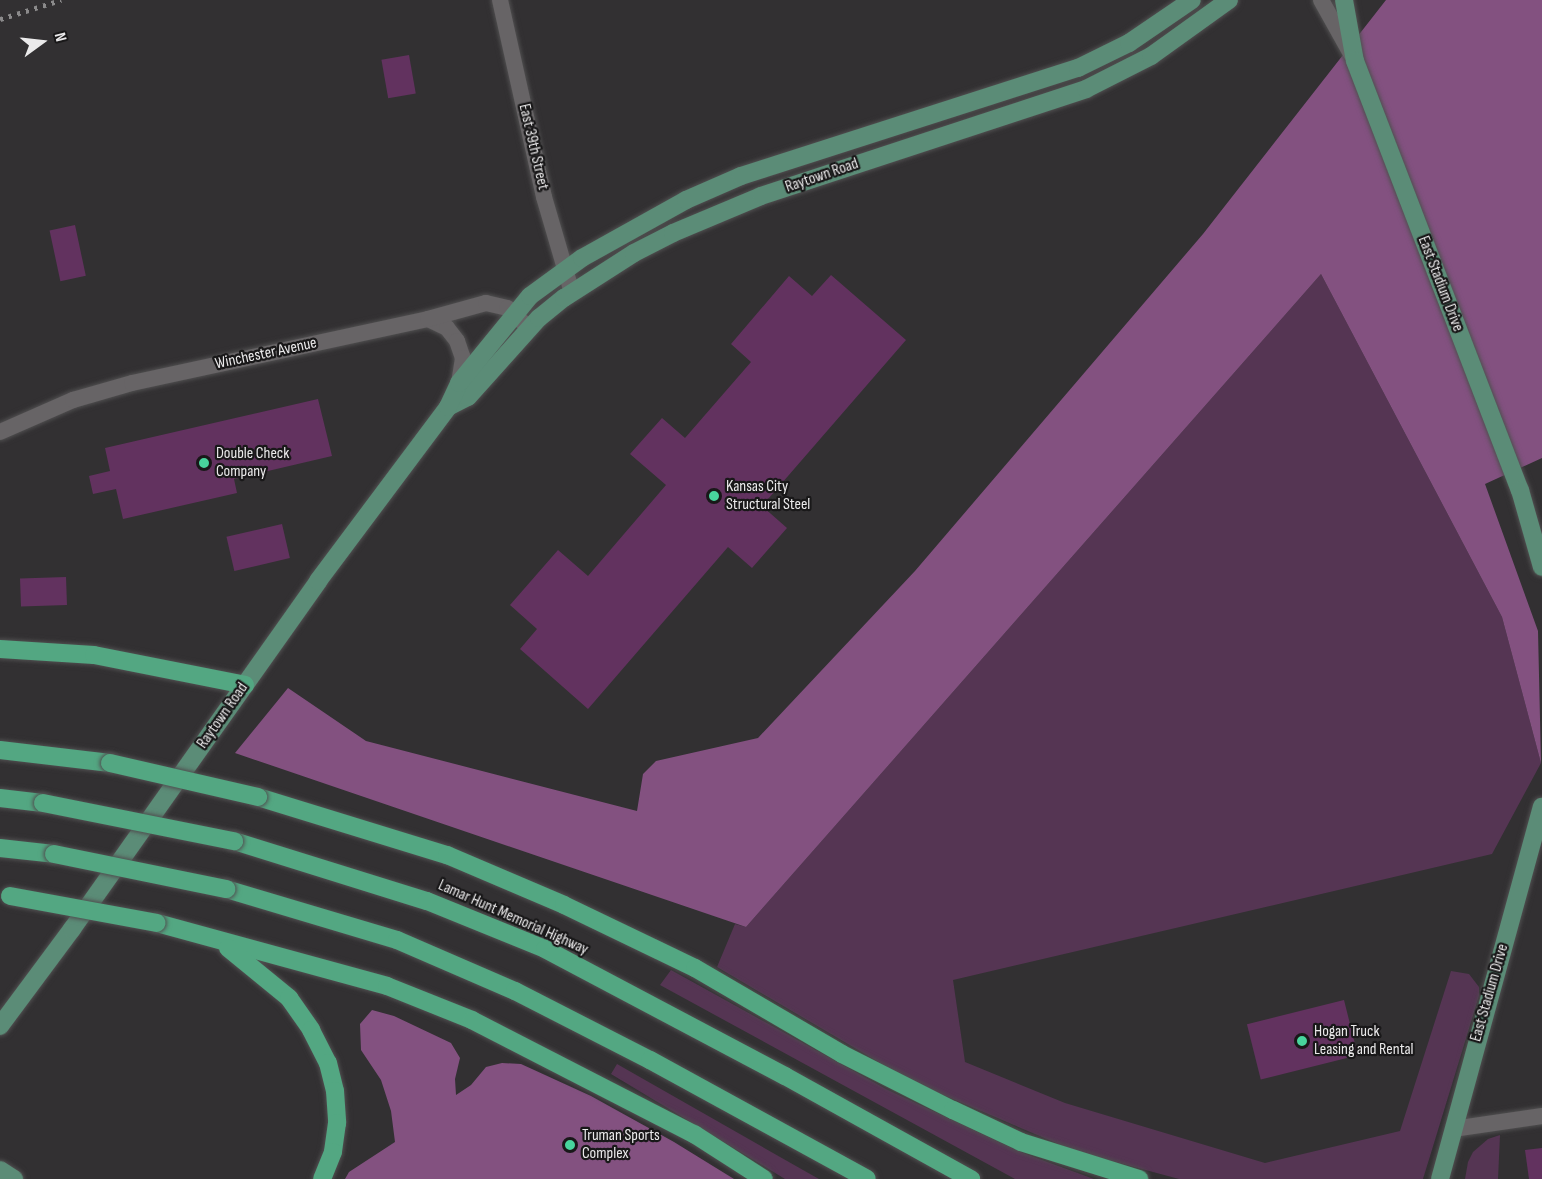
<!DOCTYPE html>
<html>
<head>
<meta charset="utf-8">
<style>
  body { margin:0 }
  #map { position:relative; width:1542px; height:1179px; overflow:hidden; background:#323032; font-family:"Sofia Sans Condensed",sans-serif }
  div>[style] { position:absolute }
  [style*='--x'] { left:calc(var(--x)*1px); top:calc(var(--y)*1px); width:calc(var(--w)*1px); rotate:calc(var(--a)*1deg) }
  .green>* { inset:0; background:#553553 }
  .forest>* { inset:0; background:#835180 }
  .building>* { inset:0; background:#62325f; transform-origin:0 0 }
  .roads { filter:drop-shadow(0 0 2px #504f50) drop-shadow(0 0 2px #504f50) }
  .minor>* { height:16px; margin:-8px; padding:0 8px; transform-origin:8px; border-radius:8px; background:#676466 }
  .major>* { height:18px; margin:-9px; padding:0 9px; transform-origin:9px; border-radius:9px; background:#5b8c77 }
  .highway>* { height:18px; margin:-9px; padding:0 9px; transform-origin:9px; border-radius:9px; background:#53a782 }
  .rail>* { height:4.5px; margin-top:-2.25px; transform-origin:0; background:repeating-linear-gradient(90deg,#8b8a8b 0 3px,transparent 0 9px) }
  .bridges { filter:drop-shadow(0 0 2px #504f50) drop-shadow(0 0 2px #504f50) }
  .highway-bridge>* { height:18px; margin:-9px; padding:0 9px; transform-origin:9px; border-radius:9px; background:#53a782 }
  .dots>* { width:16px; height:16px; translate:-50% -50%; box-sizing:border-box; border:3px solid #191819; border-radius:50% }
  span { translate:-50% -50%; white-space:nowrap; text-align:center; line-height:1.15; -webkit-text-stroke:4.5px #191819; paint-order:stroke }
  .street-label { font-size:16px; color:#ebeaeb }
  .poi-label { font-size:16px; color:#ebeaeb }
  .left { translate:0 -50%; text-align:left }
  .north { position:absolute; left:12px; top:12px; width:60px; height:60px; -webkit-text-stroke:4px #191819; paint-order:stroke; rotate:75deg; font-size:16px; font-weight:700; line-height:24px; text-align:center; color:#ebeaeb }
  .north::after { content:''; display:block; margin:auto; width:21px; height:27px; background:#ebeaeb; clip-path:polygon(50% 0,100% 100%,50% 72%,0 100%) }
</style>
</head>
<body>
<div id="map">
  <div class="green">
    <i style="clip-path:polygon(1321px 274px,1502px 617px,1541px 763px,1492px 854px,953px 980px,965px 1062px,1065px 1103px,1265px 1163px,1400px 1131px,1451px 971px,1469px 974px,1479px 987px,1479px 996px,1423px 1179px,1179px 1179px,1075px 1151px,934px 1091px,887px 1067px,717px 967px,735px 924px,746px 927px)"></i>
    <i style="clip-path:polygon(671px 970px,886px 1089px,1023px 1153px,1094px 1179px,1015px 1179px,660px 985px)"></i>
    <i style="clip-path:polygon(617px 1064px,803px 1170px,819px 1179px,785px 1179px,611px 1074px)"></i>
    <i style="clip-path:polygon(1500px 1135px,1498px 1179px,1465px 1179px,1468px 1162px,1473px 1152px,1488px 1139px)"></i>
  </div>
  <div class="forest">
    <i style="clip-path:polygon(1386px 0,1542px 0,1542px 458px,1485px 484px,1538px 631px,1541px 763px,1502px 617px,1321px 274px,746px 927px,235px 753px,288px 688px,366px 741px,637px 811px,643px 774px,656px 761px,758px 738px,915px 571px,1203px 234px)"></i>
    <i style="clip-path:polygon(372px 1010px,394px 1016px,451px 1043px,460px 1058px,455px 1079px,456px 1095px,471px 1085px,486px 1067px,502px 1063px,521px 1064px,591px 1096px,674px 1142px,734px 1179px,345px 1179px,349px 1172px,395px 1142px,391px 1111px,381px 1080px,361px 1050px,360px 1024px)"></i>
  </div>
  <div class="building">
    <i style="left:409px;top:55px;width:39px;height:28px;rotate:80deg"></i>
    <i style="left:75px;top:225px;width:52px;height:26px;rotate:78deg"></i>
    <i style="clip-path:polygon(831px 275px,906px 340px,762px 506px,787px 528px,752px 568px,728px 547px,588px 709px,520px 649px,537px 629px,510px 605px,558px 550px,588px 576px,666px 485px,630px 454px,662px 418px,685px 438px,751px 362px,731px 344px,789px 276px,812px 296px)"></i>
    <i style="clip-path:polygon(318px 399px,332px 456px,234px 479px,237px 493px,123px 519px,116px 489px,93px 494px,89px 476px,110px 471px,105px 448px)"></i>
    <i style="left:282px;top:524px;width:35px;height:57px;rotate:77deg"></i>
    <i style="left:66px;top:577px;width:28px;height:46px;rotate:88deg"></i>
    <i style="left:1344px;top:1000px;width:57px;height:100px;rotate:76deg"></i>
    <i style="clip-path:polygon(1542px 1148px,1542px 1179px,1529px 1179px,1525px 1150px)"></i>
  </div>
  <div class="roads">
    <div class="minor">
      <i style="--x:500;--y:0;--w:202;--a:77.4"></i>
      <i style="--x:544;--y:197;--w:100;--a:73.7"></i>
      <i style="--x:1321;--y:0;--w:62;--a:60.9"></i>
      <i style="--x:428;--y:319;--w:21;--a:25"></i>
      <i style="--x:447;--y:328;--w:16;--a:52"></i>
      <i style="--x:457;--y:341;--w:18;--a:71"></i>
      <i style="--x:463;--y:358;--w:25;--a:99"></i>
      <i style="--x:0;--y:432;--w:80;--a:-23.7"></i>
      <i style="--x:73;--y:400;--w:61;--a:-16.1"></i>
      <i style="--x:132;--y:383;--w:303;--a:-12.2"></i>
      <i style="--x:428;--y:319;--w:60;--a:-15.4"></i>
      <i style="--x:486;--y:303;--w:22;--a:13"></i>
      <i style="--x:507;--y:308;--w:30;--a:42"></i>
      <i style="--x:1453;--y:1129;--w:90;--a:-8.3"></i>
    </div>
    <div class="major">
      <i style="--x:1344;--y:0;--w:62;--a:79.8"></i>
      <i style="--x:1355;--y:61;--w:460;--a:69"></i>
      <i style="--x:1520;--y:490;--w:80;--a:74.1"></i>
      <i style="--x:448;--y:407;--w:22;--a:-27"></i>
      <i style="--x:468;--y:397;--w:106;--a:-48.1"></i>
      <i style="--x:539;--y:318;--w:32;--a:-39"></i>
      <i style="--x:564;--y:298;--w:83;--a:-32.7"></i>
      <i style="--x:634;--y:253;--w:44;--a:-27.1"></i>
      <i style="--x:673;--y:233;--w:95;--a:-22.8"></i>
      <i style="--x:761;--y:196;--w:342;--a:-18.2"></i>
      <i style="--x:1086;--y:89;--w:73;--a:-26.9"></i>
      <i style="--x:1151;--y:56;--w:96;--a:-35.7"></i>
      <i style="--x:0;--y:1026;--w:121;--a:-53.4"></i>
      <i style="--x:72;--y:929;--w:426;--a:-54.7"></i>
      <i style="--x:318;--y:581;--w:217;--a:-53.2"></i>
      <i style="--x:448;--y:407;--w:26;--a:-65"></i>
      <i style="--x:459;--y:383;--w:112;--a:-50.8"></i>
      <i style="--x:530;--y:296;--w:64;--a:-36.2"></i>
      <i style="--x:582;--y:258;--w:119;--a:-29.1"></i>
      <i style="--x:686;--y:200;--w:60;--a:-23.6"></i>
      <i style="--x:741;--y:176;--w:354;--a:-17.8"></i>
      <i style="--x:1078;--y:68;--w:57;--a:-26.1"></i>
      <i style="--x:1129;--y:43;--w:76;--a:-34.3"></i>
      <i style="--x:0;--y:1170;--w:17;--a:33"></i>
      <i style="--x:1440;--y:1179;--w:386;--a:-74.7"></i>
    </div>
    <div class="highway">
      <i style="--x:0;--y:649;--w:94;--a:3.7"></i>
      <i style="--x:94;--y:655;--w:154;--a:11.2"></i>
      <i style="--x:0;--y:750;--w:111;--a:6.7"></i>
      <i style="--x:258;--y:797;--w:198;--a:17.1"></i>
      <i style="--x:447;--y:855;--w:127;--a:23.1"></i>
      <i style="--x:564;--y:905;--w:145;--a:25.7"></i>
      <i style="--x:695;--y:968;--w:170;--a:30.3"></i>
      <i style="--x:842;--y:1054;--w:124;--a:26.8"></i>
      <i style="--x:953;--y:1110;--w:75;--a:25.2"></i>
      <i style="--x:1021;--y:1142;--w:124;--a:17.4"></i>
      <i style="--x:0;--y:798;--w:43;--a:6.6"></i>
      <i style="--x:234;--y:841;--w:202;--a:17.3"></i>
      <i style="--x:427;--y:901;--w:127;--a:22.1"></i>
      <i style="--x:545;--y:949;--w:272;--a:27.9"></i>
      <i style="--x:785;--y:1076;--w:213;--a:29"></i>
      <i style="--x:0;--y:848;--w:54;--a:6.3"></i>
      <i style="--x:226;--y:889;--w:178;--a:16.6"></i>
      <i style="--x:397;--y:940;--w:129;--a:23.4"></i>
      <i style="--x:515;--y:991;--w:152;--a:27.1"></i>
      <i style="--x:650;--y:1060;--w:247;--a:28.7"></i>
      <i style="--x:157;--y:923;--w:238;--a:15.3"></i>
      <i style="--x:387;--y:986;--w:92;--a:21.8"></i>
      <i style="--x:472;--y:1020;--w:250;--a:27.2"></i>
      <i style="--x:694;--y:1134;--w:83;--a:32.7"></i>
      <i style="--x:228;--y:948;--w:79;--a:39.3"></i>
      <i style="--x:289;--y:998;--w:39;--a:55"></i>
      <i style="--x:311;--y:1030;--w:37;--a:63"></i>
      <i style="--x:328;--y:1063;--w:29;--a:76"></i>
      <i style="--x:335;--y:1091;--w:32;--a:86"></i>
      <i style="--x:337;--y:1123;--w:29;--a:98"></i>
      <i style="--x:333;--y:1152;--w:29;--a:112"></i>
    </div>
  </div>
  <div class="rail">
    <i style="--x:0;--y:19;--w:64;--a:-17.3"></i>
  </div>
  <div class="bridges">
    <div class="highway-bridge">
      <i style="--x:110;--y:763;--w:152;--a:12.9"></i>
      <i style="--x:43;--y:803;--w:195;--a:11.3"></i>
      <i style="--x:54;--y:854;--w:176;--a:11.5"></i>
      <i style="--x:10;--y:896;--w:149;--a:10.4"></i>
    </div>
  </div>
  <div class="dots">
    <i style="left:204px;top:463px;background:#48d49d"></i>
    <i style="left:714px;top:496px;background:#48d49d"></i>
    <i style="left:1302px;top:1041px;background:#48d49d"></i>
    <i style="left:570px;top:1145px;background:#48d49d"></i>
  </div>
  <div class="street-label">
    <span style="left:533px;top:147px;rotate:77deg">East 39th Street</span>
    <span style="left:822px;top:176px;rotate:-19deg">Raytown Road</span>
    <span style="left:1440px;top:284px;rotate:69deg">East Stadium Drive</span>
    <span style="left:266px;top:354px;rotate:-12deg">Winchester Avenue</span>
    <span style="left:223px;top:716px;rotate:-55deg">Raytown Road</span>
    <span style="left:513px;top:918px;rotate:24deg">Lamar Hunt Memorial Highway</span>
    <span style="left:1490px;top:993px;rotate:-74deg">East Stadium Drive</span>
  </div>
  <div class="poi-label">
    <span class="left" style="left:216px;top:463px">Double Check<br>Company</span>
    <span class="left" style="left:726px;top:496px">Kansas City<br>Structural Steel</span>
    <span class="left" style="left:1314px;top:1041px">Hogan Truck<br>Leasing and Rental</span>
    <span class="left" style="left:582px;top:1145px">Truman Sports<br>Complex</span>
  </div>
  <div class="north">N</div>
</div>
</body>
</html>
